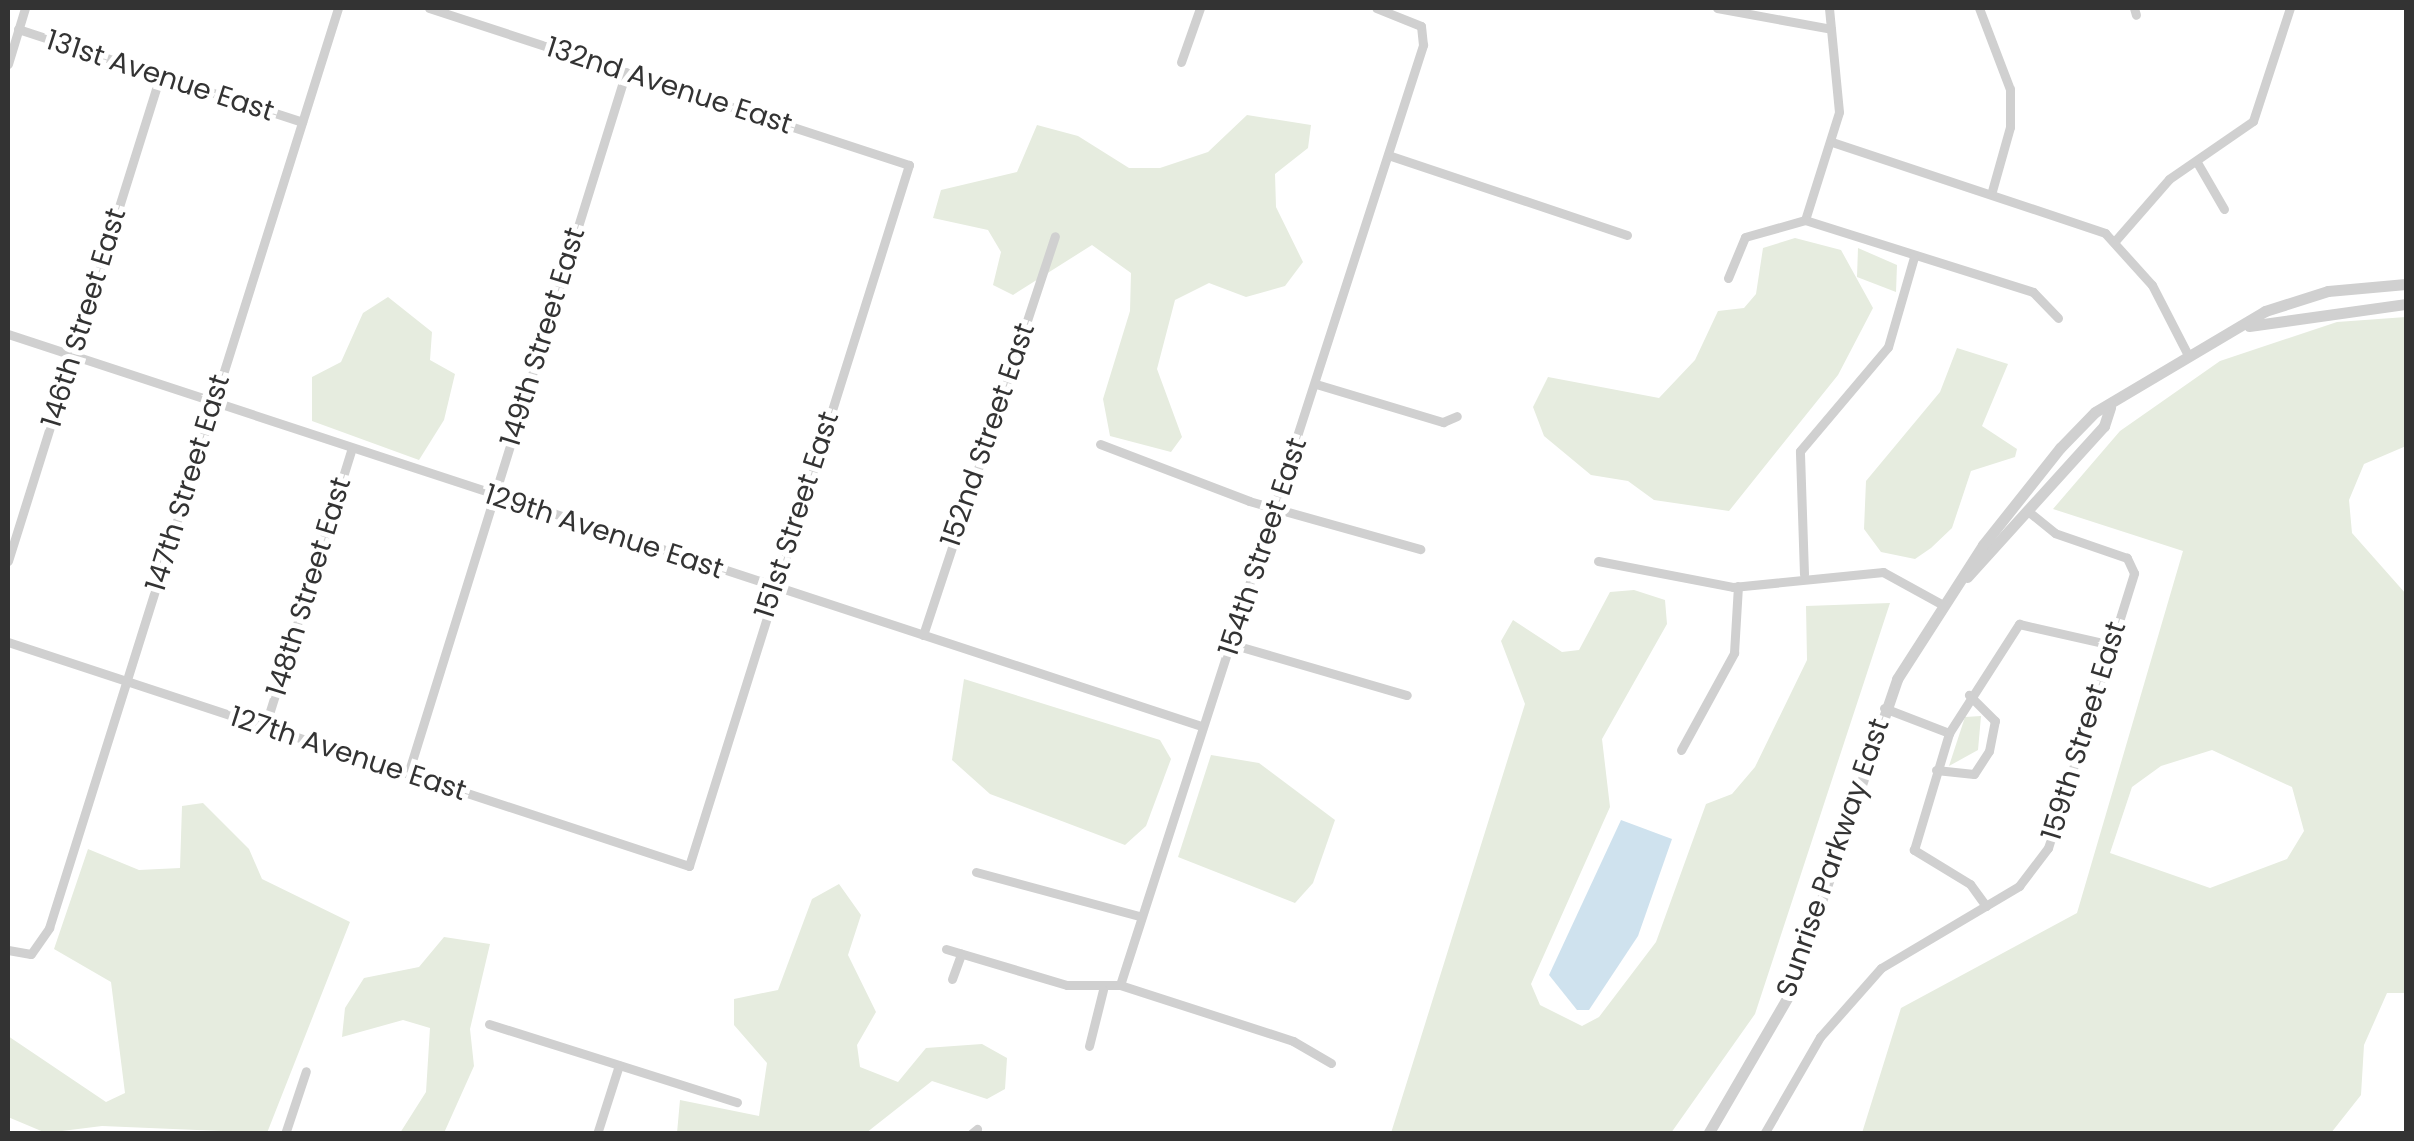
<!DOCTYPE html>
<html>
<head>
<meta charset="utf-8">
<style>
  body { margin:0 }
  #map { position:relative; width:2414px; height:1141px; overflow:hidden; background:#fff; font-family:Poppins,sans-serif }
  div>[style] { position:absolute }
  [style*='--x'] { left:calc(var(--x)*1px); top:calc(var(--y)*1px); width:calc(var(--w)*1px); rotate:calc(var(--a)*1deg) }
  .green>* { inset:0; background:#e6ecdf }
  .water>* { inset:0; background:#cfe2ee }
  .minor>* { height:9px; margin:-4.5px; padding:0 4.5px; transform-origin:4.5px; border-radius:4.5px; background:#d0d0d0 }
  .tertiary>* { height:11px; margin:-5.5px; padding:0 5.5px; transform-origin:5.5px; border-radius:5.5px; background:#d0d0d0 }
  span { translate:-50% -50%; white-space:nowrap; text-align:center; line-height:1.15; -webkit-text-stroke:10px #fff; paint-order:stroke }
  .street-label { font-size:28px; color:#333 }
  .frame { position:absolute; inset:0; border:10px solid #333; pointer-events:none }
</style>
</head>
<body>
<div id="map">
  <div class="green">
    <i style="clip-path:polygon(1247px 115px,1311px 125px,1308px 148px,1275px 174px,1276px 207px,1303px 262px,1285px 286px,1246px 297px,1209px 283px,1175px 300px,1157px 369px,1182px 437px,1171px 452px,1110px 436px,1103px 399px,1130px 311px,1131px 273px,1092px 245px,1013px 295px,993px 285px,1001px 252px,988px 230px,933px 218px,941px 190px,1017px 172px,1037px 125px,1078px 136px,1129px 168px,1160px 168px,1208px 152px)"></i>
    <i style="clip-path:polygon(1795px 238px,1841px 250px,1873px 308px,1838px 375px,1729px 511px,1654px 500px,1628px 481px,1591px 475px,1544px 436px,1533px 407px,1548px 377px,1659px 398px,1695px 360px,1718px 311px,1744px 308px,1756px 294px,1763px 248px)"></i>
    <i style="clip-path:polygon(1858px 248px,1897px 265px,1896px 292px,1857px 277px)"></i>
    <i style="clip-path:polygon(388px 297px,432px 332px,430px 360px,455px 374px,444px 420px,419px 460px,312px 421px,312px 377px,341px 362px,363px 313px)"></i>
    <i style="clip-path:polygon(evenodd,2406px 317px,2406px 446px,2364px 464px,2349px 500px,2352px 533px,2406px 594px,2406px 993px,2387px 993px,2364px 1045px,2361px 1095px,2331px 1133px,1862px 1133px,1901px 1008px,2077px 913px,2183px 551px,2053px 509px,2120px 431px,2220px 361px,2337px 322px,2406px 317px,2212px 750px,2292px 787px,2304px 831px,2287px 859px,2210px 888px,2110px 853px,2132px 787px,2161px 766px,2212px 750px)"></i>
    <i style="clip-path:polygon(1957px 348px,2008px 364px,1982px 426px,2017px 449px,2015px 457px,1971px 471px,1952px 528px,1931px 548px,1915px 559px,1881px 552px,1864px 529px,1866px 481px,1940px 392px)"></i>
    <i style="clip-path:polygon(1634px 590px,1665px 600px,1667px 624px,1602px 739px,1610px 807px,1531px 984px,1540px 1005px,1582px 1026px,1599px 1017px,1656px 942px,1706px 804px,1732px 794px,1755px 767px,1807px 660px,1806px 606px,1890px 603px,1755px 1014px,1671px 1133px,1391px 1133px,1525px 704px,1501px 641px,1513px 620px,1562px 652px,1579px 650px,1610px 592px)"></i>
    <i style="clip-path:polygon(964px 679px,1160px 740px,1171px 759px,1146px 826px,1125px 845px,990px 794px,952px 760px)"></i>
    <i style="clip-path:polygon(1981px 716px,1978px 750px,1949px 766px,1965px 717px)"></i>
    <i style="clip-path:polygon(1211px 755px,1259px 763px,1335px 820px,1313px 883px,1295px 903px,1178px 857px)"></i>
    <i style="clip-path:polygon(203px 803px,249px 849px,262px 879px,350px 922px,267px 1133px,102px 1126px,46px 1133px,8px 1117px,8px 1036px,106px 1102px,125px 1093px,111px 982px,54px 949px,88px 849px,139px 870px,180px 868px,182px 806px)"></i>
    <i style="clip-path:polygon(839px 884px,861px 915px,848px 955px,876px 1012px,857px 1045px,860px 1067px,898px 1082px,926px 1048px,982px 1044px,1007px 1058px,1005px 1089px,987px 1099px,932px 1081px,866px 1133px,677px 1133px,680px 1100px,759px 1116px,767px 1063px,734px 1025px,734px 999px,778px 990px,812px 899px)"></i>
    <i style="clip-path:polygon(444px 937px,490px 944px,470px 1029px,474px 1066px,444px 1133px,400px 1133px,426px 1092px,430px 1028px,403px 1020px,342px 1037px,345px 1008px,364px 978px,419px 967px)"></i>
  </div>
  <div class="water">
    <i style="clip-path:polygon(1621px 820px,1672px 839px,1638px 936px,1589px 1010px,1577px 1010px,1549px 975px)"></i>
  </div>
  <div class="minor">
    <i style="--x:1717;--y:8;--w:116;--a:10.4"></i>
    <i style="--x:1979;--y:8;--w:87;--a:69.1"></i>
    <i style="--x:2010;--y:89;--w:38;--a:90"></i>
    <i style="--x:2010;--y:127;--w:66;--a:105.7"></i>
    <i style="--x:2134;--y:8;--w:7;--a:74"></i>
    <i style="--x:18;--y:29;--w:299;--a:18.1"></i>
    <i style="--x:1181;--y:62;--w:57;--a:-70.6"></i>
    <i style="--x:8;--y:64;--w:59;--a:-73.1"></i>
    <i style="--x:1832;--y:142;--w:288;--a:18.4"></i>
    <i style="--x:2105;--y:233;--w:70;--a:47.9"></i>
    <i style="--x:2152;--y:285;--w:76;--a:62.8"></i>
    <i style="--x:1388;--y:155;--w:252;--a:18.5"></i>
    <i style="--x:2198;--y:164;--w:52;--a:60"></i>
    <i style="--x:1805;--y:220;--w:113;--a:-72.5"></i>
    <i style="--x:1839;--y:112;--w:104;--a:-95.5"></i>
    <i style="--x:2115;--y:241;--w:82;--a:-48.9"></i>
    <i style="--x:2169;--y:179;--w:102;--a:-34.6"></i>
    <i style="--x:2253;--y:121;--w:119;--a:-71.9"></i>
    <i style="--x:1728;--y:278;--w:44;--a:-67.5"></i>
    <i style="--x:1745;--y:237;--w:62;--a:-15.8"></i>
    <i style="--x:1805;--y:220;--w:239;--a:17.5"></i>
    <i style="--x:2033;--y:292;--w:36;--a:46"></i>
    <i style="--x:8;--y:334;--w:1256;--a:18.19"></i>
    <i style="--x:1316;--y:384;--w:133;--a:16.7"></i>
    <i style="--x:1443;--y:422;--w:15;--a:-23"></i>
    <i style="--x:1100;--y:444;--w:160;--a:20.9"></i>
    <i style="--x:1249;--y:501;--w:178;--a:15.7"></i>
    <i style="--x:8;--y:561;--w:508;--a:-72.6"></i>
    <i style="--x:1598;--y:561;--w:137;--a:10.9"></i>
    <i style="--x:1733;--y:587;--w:151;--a:-5.7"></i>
    <i style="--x:1883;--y:572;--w:68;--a:28.8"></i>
    <i style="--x:1804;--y:574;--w:123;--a:-91.9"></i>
    <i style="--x:1800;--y:451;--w:136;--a:-49.8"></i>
    <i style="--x:1888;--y:347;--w:94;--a:-73.9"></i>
    <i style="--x:923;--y:635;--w:420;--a:-71.7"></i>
    <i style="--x:8;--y:642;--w:717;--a:18.21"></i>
    <i style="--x:689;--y:866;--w:735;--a:-72.58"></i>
    <i style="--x:909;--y:165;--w:505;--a:-161.89"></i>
    <i style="--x:1231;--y:644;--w:183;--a:16.2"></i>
    <i style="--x:1884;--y:708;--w:70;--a:21"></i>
    <i style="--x:265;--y:727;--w:292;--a:-72.7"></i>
    <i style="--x:1681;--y:750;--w:111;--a:-61.3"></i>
    <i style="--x:1734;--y:653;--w:67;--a:-86.6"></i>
    <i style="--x:1936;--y:770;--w:38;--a:6"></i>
    <i style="--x:1974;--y:774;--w:27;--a:-57"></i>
    <i style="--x:1989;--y:751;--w:31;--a:-79"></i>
    <i style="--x:1995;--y:721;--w:37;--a:-135"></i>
    <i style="--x:408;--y:774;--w:735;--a:-72.75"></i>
    <i style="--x:976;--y:872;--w:169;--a:15.1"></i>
    <i style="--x:1986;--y:906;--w:27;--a:-126"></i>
    <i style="--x:1970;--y:884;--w:66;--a:-148.7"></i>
    <i style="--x:1914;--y:850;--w:122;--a:-73.3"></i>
    <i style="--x:1949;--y:733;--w:130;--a:-57.3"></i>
    <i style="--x:2019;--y:624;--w:90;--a:12.8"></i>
    <i style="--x:946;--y:949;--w:126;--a:16.6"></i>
    <i style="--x:1067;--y:985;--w:53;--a:0"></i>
    <i style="--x:1120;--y:985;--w:988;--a:-72.13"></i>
    <i style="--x:1423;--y:45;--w:19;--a:-96"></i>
    <i style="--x:1421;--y:26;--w:48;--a:-158.2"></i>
    <i style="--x:8;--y:950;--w:23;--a:10"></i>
    <i style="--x:31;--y:954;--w:32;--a:-55"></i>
    <i style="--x:49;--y:928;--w:964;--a:-72.56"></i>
    <i style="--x:952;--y:979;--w:27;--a:-70"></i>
    <i style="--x:1120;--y:985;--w:182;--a:17.9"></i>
    <i style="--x:1293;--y:1041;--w:44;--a:30.1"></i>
    <i style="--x:489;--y:1024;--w:260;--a:17.5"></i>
    <i style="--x:1089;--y:1046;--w:58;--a:-76"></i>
    <i style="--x:285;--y:1134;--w:66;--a:-71.6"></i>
    <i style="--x:597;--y:1134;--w:72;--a:-72.3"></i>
    <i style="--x:971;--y:1134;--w:8;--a:-40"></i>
    <i style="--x:1764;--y:1134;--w:112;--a:-60"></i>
    <i style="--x:1820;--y:1037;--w:92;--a:-48.5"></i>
    <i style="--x:1881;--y:968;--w:161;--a:-30.7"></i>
    <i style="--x:2019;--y:886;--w:48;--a:-52.7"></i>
    <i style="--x:2048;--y:848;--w:288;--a:-72.6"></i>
    <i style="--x:2134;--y:573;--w:17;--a:-115"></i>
    <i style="--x:2127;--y:558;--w:76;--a:-160.9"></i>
    <i style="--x:2055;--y:533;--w:33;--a:-141"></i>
  </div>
  <div class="tertiary">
    <i style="--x:2249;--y:326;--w:159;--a:-8"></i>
    <i style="--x:1967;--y:577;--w:204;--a:-47.8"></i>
    <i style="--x:2104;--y:426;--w:20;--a:-72"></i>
    <i style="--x:1708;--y:1134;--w:161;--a:-59.8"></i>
    <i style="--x:1789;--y:995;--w:334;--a:-71.1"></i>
    <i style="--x:1897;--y:679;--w:159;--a:-57.3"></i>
    <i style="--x:1983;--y:545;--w:124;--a:-51.6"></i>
    <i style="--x:2060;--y:448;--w:50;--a:-45.8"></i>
    <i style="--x:2095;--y:412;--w:198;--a:-30.7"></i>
    <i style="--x:2265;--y:311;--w:66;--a:-17.6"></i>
    <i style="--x:2328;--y:291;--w:78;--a:-5.1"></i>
  </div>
  <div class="street-label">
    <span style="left:160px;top:76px;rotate:18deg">131st Avenue East</span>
    <span style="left:669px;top:86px;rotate:18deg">132nd Avenue East</span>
    <span style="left:84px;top:318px;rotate:-73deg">146th Street East</span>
    <span style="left:543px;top:337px;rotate:-73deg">149th Street East</span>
    <span style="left:988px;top:435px;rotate:-71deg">152nd Street East</span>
    <span style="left:188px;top:483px;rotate:-73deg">147th Street East</span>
    <span style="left:797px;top:515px;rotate:-72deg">151st Street East</span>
    <span style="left:604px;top:532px;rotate:18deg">129th Avenue East</span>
    <span style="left:1263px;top:547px;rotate:-72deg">154th Street East</span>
    <span style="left:309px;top:587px;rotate:-73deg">148th Street East</span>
    <span style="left:2084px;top:731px;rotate:-73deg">159th Street East</span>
    <span style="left:348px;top:754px;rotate:18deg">127th Avenue East</span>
    <span style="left:1833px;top:858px;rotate:-71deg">Sunrise Parkway East</span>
  </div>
  <div class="frame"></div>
</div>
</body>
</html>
